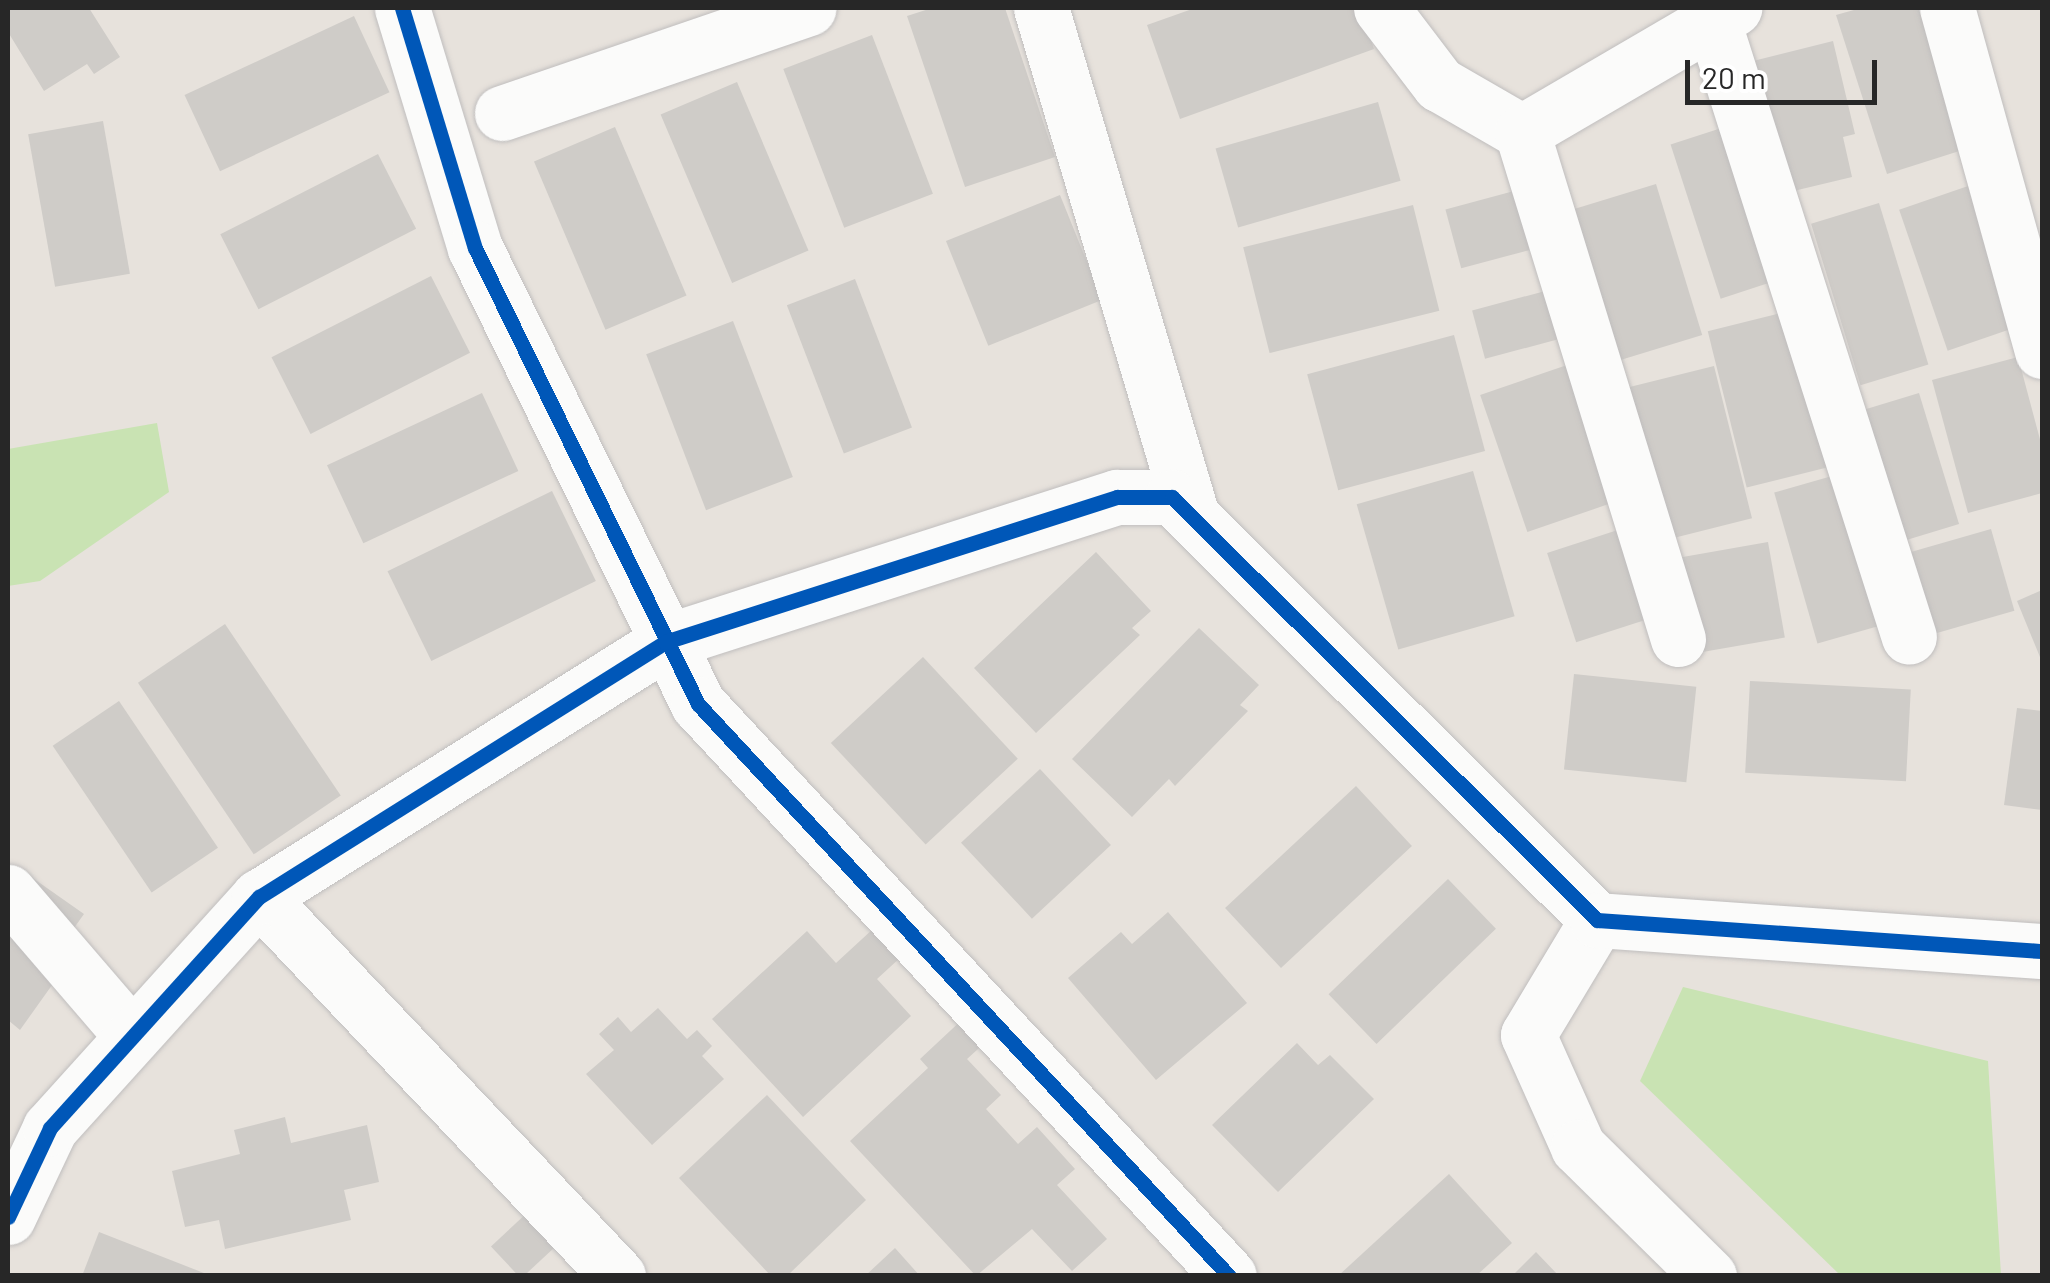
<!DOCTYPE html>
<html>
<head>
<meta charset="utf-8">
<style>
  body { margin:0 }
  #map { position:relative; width:2050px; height:1283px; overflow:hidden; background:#e7e2dc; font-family:Barlow,sans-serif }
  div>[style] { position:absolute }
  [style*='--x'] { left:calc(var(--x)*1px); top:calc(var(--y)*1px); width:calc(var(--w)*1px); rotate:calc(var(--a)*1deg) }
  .green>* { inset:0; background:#c9e3b3 }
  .building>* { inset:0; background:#cfccc8; transform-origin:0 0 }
  .roads { filter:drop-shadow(0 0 2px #c0bebe) drop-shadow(0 0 2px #c0bebe) }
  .minor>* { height:55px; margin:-27.5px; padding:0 27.5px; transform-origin:27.5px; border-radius:27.5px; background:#fbfbfa }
  .cycleway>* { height:15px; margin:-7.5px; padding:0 7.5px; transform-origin:7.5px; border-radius:7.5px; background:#0057b8 }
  span { translate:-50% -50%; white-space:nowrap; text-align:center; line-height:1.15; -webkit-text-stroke:9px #fff; paint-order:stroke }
  .frame { position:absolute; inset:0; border:10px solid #272727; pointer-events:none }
  .scale { position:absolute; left:1685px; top:60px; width:192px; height:45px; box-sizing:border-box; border:5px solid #272727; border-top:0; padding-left:12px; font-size:30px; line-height:35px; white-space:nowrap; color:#272727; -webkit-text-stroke:8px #fff; paint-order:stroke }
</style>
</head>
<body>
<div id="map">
  <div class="green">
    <i style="clip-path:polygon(157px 423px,169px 492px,40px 581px,8px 586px,8px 449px)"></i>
    <i style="clip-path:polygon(1683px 987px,1988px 1061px,2001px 1275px,1840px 1275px,1640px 1081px)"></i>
  </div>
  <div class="building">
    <i style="clip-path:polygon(8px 8px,89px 8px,120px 57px,94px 74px,87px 64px,44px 91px,8px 32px)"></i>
    <i style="clip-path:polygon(932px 8px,1005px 8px,1055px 157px,965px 187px,907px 16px)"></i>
    <i style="clip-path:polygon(1195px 8px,1360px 8px,1374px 49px,1180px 119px,1147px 25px)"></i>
    <i style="clip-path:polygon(1861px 8px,1927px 8px,1972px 147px,1887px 174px,1836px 15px)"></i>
    <i style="left:354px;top:16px;width:84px;height:187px;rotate:65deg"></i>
    <i style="left:872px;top:35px;width:170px;height:95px;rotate:69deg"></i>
    <i style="clip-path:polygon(1833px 41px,1855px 134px,1843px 137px,1852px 177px,1781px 194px,1749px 62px)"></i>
    <i style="left:737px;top:82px;width:183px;height:83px;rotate:67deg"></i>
    <i style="left:1378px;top:102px;width:82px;height:169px;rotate:74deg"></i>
    <i style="left:103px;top:121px;width:155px;height:76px;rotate:80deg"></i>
    <i style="left:1740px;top:122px;width:162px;height:73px;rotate:72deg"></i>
    <i style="left:615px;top:127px;width:183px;height:88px;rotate:67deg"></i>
    <i style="left:378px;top:154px;width:84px;height:177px;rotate:63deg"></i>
    <i style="left:1656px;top:184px;width:158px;height:88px;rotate:73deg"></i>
    <i style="left:1971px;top:185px;width:149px;height:76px;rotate:71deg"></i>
    <i style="left:1514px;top:191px;width:61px;height:71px;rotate:75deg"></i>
    <i style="left:1060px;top:195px;width:113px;height:123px;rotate:68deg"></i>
    <i style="left:1879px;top:203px;width:169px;height:71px;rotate:73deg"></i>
    <i style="left:1413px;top:205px;width:109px;height:175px;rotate:76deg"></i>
    <i style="left:431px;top:276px;width:86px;height:179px;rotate:63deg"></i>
    <i style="left:855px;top:279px;width:159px;height:73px;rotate:69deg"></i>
    <i style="left:1560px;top:287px;width:50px;height:91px;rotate:75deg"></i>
    <i style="left:1797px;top:309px;width:161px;height:92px;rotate:76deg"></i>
    <i style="left:733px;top:321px;width:167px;height:93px;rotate:69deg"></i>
    <i style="left:1454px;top:335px;width:120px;height:152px;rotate:75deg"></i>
    <i style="clip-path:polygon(2018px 357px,2042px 447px,2042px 493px,1968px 513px,1932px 380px)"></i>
    <i style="left:1570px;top:364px;width:145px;height:95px;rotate:71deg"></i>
    <i style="left:1714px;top:366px;width:157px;height:88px;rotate:76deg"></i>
    <i style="left:482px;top:393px;width:86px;height:171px;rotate:65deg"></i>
    <i style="left:1919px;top:393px;width:137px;height:61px;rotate:73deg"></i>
    <i style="left:1853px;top:470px;width:157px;height:82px;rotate:74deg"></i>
    <i style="left:1473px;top:471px;width:151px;height:121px;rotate:74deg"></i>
    <i style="left:552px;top:491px;width:100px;height:183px;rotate:64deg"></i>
    <i style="left:1627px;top:527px;width:94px;height:84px;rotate:72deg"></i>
    <i style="left:1991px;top:529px;width:85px;height:96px;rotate:74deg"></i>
    <i style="left:1768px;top:542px;width:97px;height:88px;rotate:80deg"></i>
    <i style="clip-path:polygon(1096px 552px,1151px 611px,1132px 628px,1140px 635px,1036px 733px,974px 668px)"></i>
    <i style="clip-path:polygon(2042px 590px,2042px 662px,2017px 601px)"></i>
    <i style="left:225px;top:624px;width:207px;height:105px;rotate:56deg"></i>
    <i style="clip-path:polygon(1199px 628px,1259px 685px,1240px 705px,1248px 711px,1175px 786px,1169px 779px,1132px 817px,1072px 759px)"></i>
    <i style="left:923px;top:657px;width:139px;height:126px;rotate:47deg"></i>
    <i style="left:1574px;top:674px;width:123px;height:96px;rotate:6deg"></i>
    <i style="left:1750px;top:681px;width:161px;height:92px;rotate:3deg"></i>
    <i style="left:119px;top:701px;width:177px;height:80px;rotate:56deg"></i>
    <i style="clip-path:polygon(2017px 708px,2042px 711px,2042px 810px,2004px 805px)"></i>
    <i style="left:1040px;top:769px;width:104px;height:108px;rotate:47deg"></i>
    <i style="left:1356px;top:786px;width:82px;height:179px;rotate:47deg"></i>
    <i style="clip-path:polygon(17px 867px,84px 914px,64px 942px,77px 950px,20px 1030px,8px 1020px,8px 911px)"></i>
    <i style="left:1448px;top:879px;width:69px;height:166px;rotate:46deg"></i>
    <i style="clip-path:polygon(1168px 912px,1247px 1003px,1156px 1080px,1068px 978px,1121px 932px,1132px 944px)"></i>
    <i style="clip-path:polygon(874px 928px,901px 957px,877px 979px,911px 1016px,803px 1117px,712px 1019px,807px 931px,836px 963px)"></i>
    <i style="clip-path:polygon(658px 1008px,687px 1039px,697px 1030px,712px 1046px,702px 1056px,724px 1079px,652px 1145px,586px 1074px,614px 1050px,599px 1034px,618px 1017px,631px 1032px)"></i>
    <i style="clip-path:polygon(966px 1016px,988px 1040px,967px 1059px,1001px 1095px,986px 1109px,1018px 1144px,1037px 1127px,1075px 1169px,1057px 1185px,1107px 1239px,1072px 1271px,1032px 1229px,976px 1276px,850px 1141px,928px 1068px,920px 1059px)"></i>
    <i style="clip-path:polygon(1297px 1043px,1318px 1065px,1330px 1055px,1374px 1099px,1278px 1192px,1212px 1125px)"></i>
    <i style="clip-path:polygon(767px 1095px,866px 1200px,787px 1276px,771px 1276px,679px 1178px)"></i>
    <i style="clip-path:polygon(285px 1117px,291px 1143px,367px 1125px,379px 1182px,344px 1190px,351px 1220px,225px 1249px,219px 1220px,185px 1227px,172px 1171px,240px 1154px,234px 1130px)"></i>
    <i style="clip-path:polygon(1449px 1174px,1512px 1243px,1476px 1276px,1338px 1276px)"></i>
    <i style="left:529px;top:1211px;width:44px;height:52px;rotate:47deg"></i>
    <i style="clip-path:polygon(99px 1232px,209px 1275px,209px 1276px,82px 1276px)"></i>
    <i style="clip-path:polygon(895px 1248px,920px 1276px,865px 1276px)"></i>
    <i style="clip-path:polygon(1536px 1252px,1559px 1276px,1512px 1276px)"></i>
  </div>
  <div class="roads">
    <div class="minor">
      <i style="--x:402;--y:8;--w:251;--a:73.1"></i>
      <i style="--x:475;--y:248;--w:508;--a:63.94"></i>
      <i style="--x:698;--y:704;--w:780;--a:47.13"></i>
      <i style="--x:1041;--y:8;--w:530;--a:73.45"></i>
      <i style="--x:1381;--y:8;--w:96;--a:52.7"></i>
      <i style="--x:1439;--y:84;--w:96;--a:30"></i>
      <i style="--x:1947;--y:8;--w:356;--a:74.5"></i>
      <i style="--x:1713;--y:21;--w:646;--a:72.35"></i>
      <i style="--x:502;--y:113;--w:324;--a:-18.9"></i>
      <i style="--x:1678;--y:639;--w:530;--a:-107.1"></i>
      <i style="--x:1522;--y:132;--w:246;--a:-30.3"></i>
      <i style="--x:8;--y:892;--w:187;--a:49.3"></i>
      <i style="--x:259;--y:897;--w:522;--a:46.55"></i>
      <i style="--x:1597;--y:920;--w:134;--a:121"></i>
      <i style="--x:1528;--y:1035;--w:123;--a:65.9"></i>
      <i style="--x:1578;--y:1147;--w:184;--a:44.6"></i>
      <i style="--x:8;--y:1217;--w:98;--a:-64.7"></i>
      <i style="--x:50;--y:1128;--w:312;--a:-47.9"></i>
      <i style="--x:259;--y:897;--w:479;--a:-32.1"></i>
      <i style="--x:665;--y:642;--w:475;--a:-17.8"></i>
      <i style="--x:1117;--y:497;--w:55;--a:0"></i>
      <i style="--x:1172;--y:497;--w:600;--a:44.86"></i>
      <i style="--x:1597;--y:920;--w:446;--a:4"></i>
    </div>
  </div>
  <div class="cycleway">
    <i style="--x:402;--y:8;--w:251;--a:73.1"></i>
    <i style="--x:475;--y:248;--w:508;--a:63.94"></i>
    <i style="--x:698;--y:704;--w:780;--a:47.13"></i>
    <i style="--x:8;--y:1217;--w:98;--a:-64.7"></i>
    <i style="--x:50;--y:1128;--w:312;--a:-47.9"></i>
    <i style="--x:259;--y:897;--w:479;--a:-32.1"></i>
    <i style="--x:665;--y:642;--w:475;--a:-17.8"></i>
    <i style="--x:1117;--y:497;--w:55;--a:0"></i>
    <i style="--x:1172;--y:497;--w:600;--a:44.86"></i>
    <i style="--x:1597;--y:920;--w:446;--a:4"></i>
  </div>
  <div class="frame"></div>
  <div class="scale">20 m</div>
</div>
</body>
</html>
